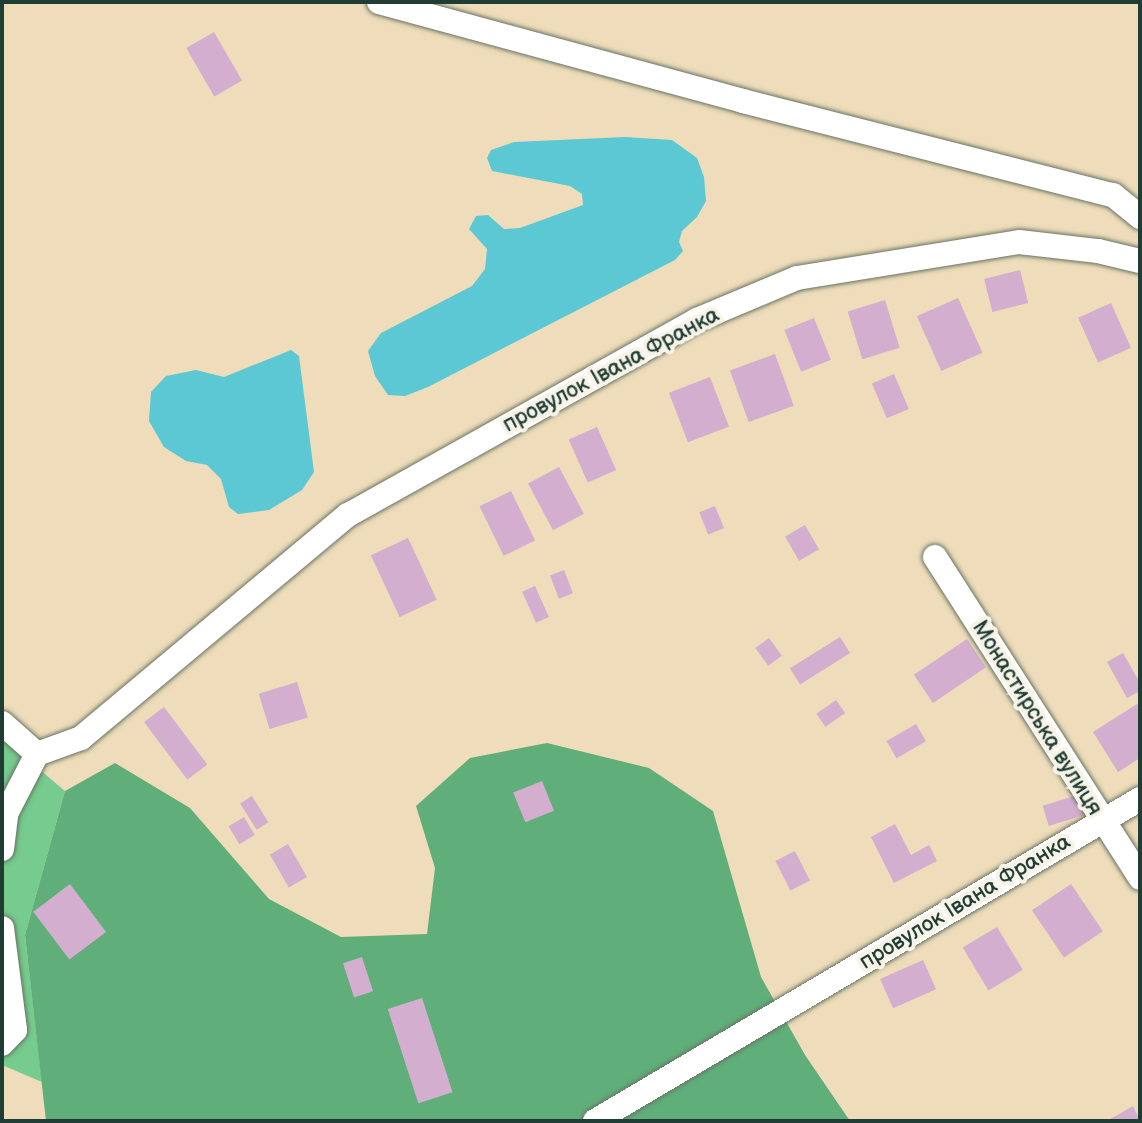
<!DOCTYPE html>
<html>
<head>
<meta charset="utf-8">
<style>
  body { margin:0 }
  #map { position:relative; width:1142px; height:1123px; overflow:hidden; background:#eedcba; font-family:"Balsamiq Sans",sans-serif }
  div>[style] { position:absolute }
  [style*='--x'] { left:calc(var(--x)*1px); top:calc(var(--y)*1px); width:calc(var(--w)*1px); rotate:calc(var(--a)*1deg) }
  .green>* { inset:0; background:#76cb8f }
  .forest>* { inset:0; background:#60af7a }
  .water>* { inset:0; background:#5cc8d4 }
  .building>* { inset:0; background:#d3aecf; transform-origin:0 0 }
  .roads { filter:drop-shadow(0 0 2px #677563) drop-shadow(0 0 2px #677563) }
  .street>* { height:24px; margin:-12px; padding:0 12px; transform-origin:12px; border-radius:12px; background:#fff }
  span { translate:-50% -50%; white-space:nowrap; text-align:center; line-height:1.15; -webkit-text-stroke:8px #f7f3e8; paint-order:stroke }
  .street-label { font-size:22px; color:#1f3d34 }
  .frame { position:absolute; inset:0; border:4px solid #1f3d34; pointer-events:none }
</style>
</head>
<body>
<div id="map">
  <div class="green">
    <i style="clip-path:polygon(2px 738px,65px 791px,25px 935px,42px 1082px,2px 1065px)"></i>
  </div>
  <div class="forest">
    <i style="clip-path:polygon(547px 743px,649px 768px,713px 811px,761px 977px,805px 1055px,850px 1121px,46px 1121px,25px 935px,65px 791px,115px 763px,190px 808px,269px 899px,341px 937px,427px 934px,435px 868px,416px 806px,470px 758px)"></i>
  </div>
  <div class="water">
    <i style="clip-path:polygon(625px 137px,672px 140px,697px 158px,704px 177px,706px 201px,697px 217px,682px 231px,679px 242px,683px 251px,675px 260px,428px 387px,405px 396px,388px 395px,375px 376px,368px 351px,381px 333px,472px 286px,485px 269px,487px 249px,469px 229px,476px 216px,488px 215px,504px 229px,520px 228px,583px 205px,582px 194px,570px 186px,492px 171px,487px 158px,491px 150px,514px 142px)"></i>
    <i style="clip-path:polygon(291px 350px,299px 356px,314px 472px,302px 490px,269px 510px,238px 514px,229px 507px,221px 479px,207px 465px,186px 461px,164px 447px,149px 421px,151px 392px,166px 376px,196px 370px,224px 377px)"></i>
  </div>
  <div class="building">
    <i style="left:214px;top:32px;width:56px;height:32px;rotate:60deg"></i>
    <i style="left:1020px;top:270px;width:34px;height:37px;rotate:76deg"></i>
    <i style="left:958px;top:298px;width:60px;height:45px;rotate:66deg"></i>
    <i style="left:885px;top:300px;width:50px;height:39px;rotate:73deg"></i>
    <i style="left:1111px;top:303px;width:49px;height:36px;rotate:66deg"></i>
    <i style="left:814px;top:318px;width:45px;height:32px;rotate:68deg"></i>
    <i style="left:775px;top:354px;width:55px;height:48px;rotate:70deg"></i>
    <i style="left:894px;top:374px;width:38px;height:24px;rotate:67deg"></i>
    <i style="left:710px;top:377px;width:53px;height:44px;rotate:69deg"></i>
    <i style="left:597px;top:427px;width:47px;height:31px;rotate:66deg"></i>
    <i style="left:559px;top:467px;width:53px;height:35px;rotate:62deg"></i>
    <i style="left:511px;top:491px;width:55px;height:35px;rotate:64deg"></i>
    <i style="left:715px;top:506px;width:24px;height:17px;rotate:68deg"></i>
    <i style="left:805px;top:525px;width:28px;height:23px;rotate:60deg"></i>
    <i style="left:408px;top:538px;width:68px;height:41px;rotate:65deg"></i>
    <i style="left:564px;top:570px;width:25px;height:15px;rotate:69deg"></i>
    <i style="left:535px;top:586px;width:34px;height:14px;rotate:66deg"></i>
    <i style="left:840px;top:637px;width:19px;height:59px;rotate:58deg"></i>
    <i style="left:769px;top:638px;width:22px;height:17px;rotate:54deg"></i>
    <i style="left:967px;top:639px;width:34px;height:64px;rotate:56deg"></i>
    <i style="clip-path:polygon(1123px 653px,1140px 683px,1140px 691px,1127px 698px,1107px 662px)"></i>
    <i style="left:297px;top:682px;width:37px;height:40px;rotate:73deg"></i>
    <i style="left:836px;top:700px;width:16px;height:24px;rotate:55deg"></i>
    <i style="clip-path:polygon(1137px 704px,1140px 709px,1140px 758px,1118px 772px,1093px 732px)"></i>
    <i style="left:164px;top:707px;width:72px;height:25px;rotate:53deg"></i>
    <i style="left:916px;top:724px;width:20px;height:34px;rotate:60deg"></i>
    <i style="left:542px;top:781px;width:32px;height:31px;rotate:68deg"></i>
    <i style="left:1078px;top:795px;width:21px;height:37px;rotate:73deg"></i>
    <i style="left:252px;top:796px;width:31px;height:14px;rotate:58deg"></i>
    <i style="left:244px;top:817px;width:21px;height:18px;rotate:59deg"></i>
    <i style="clip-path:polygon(895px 824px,911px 855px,929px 845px,937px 861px,894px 883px,871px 837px)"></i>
    <i style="left:288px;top:844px;width:38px;height:21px;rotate:60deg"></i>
    <i style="left:795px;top:851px;width:33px;height:22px;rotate:63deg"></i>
    <i style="left:70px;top:884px;width:60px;height:46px;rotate:53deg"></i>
    <i style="left:1071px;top:884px;width:57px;height:47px;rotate:56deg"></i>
    <i style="left:997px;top:927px;width:50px;height:40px;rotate:59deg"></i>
    <i style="left:362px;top:957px;width:36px;height:20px;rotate:72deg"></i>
    <i style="left:923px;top:960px;width:32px;height:47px;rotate:66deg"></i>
    <i style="left:422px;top:998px;width:99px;height:36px;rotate:72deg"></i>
    <i style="clip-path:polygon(1133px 1106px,1140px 1121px,1107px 1121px)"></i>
  </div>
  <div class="roads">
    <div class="street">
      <i style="--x:379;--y:2;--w:377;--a:15.2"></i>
      <i style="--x:743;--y:101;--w:382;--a:14.3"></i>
      <i style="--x:1113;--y:195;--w:35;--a:39"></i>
      <i style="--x:935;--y:557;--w:381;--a:57.4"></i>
      <i style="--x:2;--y:723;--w:47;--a:41.5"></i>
      <i style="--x:37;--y:754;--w:47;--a:-20"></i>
      <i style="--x:81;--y:738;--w:348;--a:-39.9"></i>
      <i style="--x:348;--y:515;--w:400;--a:-29.2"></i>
      <i style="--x:697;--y:320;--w:108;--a:-22.8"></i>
      <i style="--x:797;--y:278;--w:225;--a:-9.2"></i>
      <i style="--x:1019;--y:242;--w:80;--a:6.5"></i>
      <i style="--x:1098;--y:251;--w:43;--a:13.4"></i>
      <i style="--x:2;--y:849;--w:35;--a:-83"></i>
      <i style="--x:6;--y:814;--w:68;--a:-62.7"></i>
      <i style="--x:2;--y:928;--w:103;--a:82.7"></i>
      <i style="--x:15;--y:1030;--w:19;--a:133"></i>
      <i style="--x:595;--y:1121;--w:633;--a:-30.58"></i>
    </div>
  </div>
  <div class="street-label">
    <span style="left:611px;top:370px;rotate:-28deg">провулок Івана Франка</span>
    <span style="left:1037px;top:718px;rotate:58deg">Монастирська вулиця</span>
    <span style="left:965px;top:902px;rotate:-31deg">провулок Івана Франка</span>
  </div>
  <div class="frame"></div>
</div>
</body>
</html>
